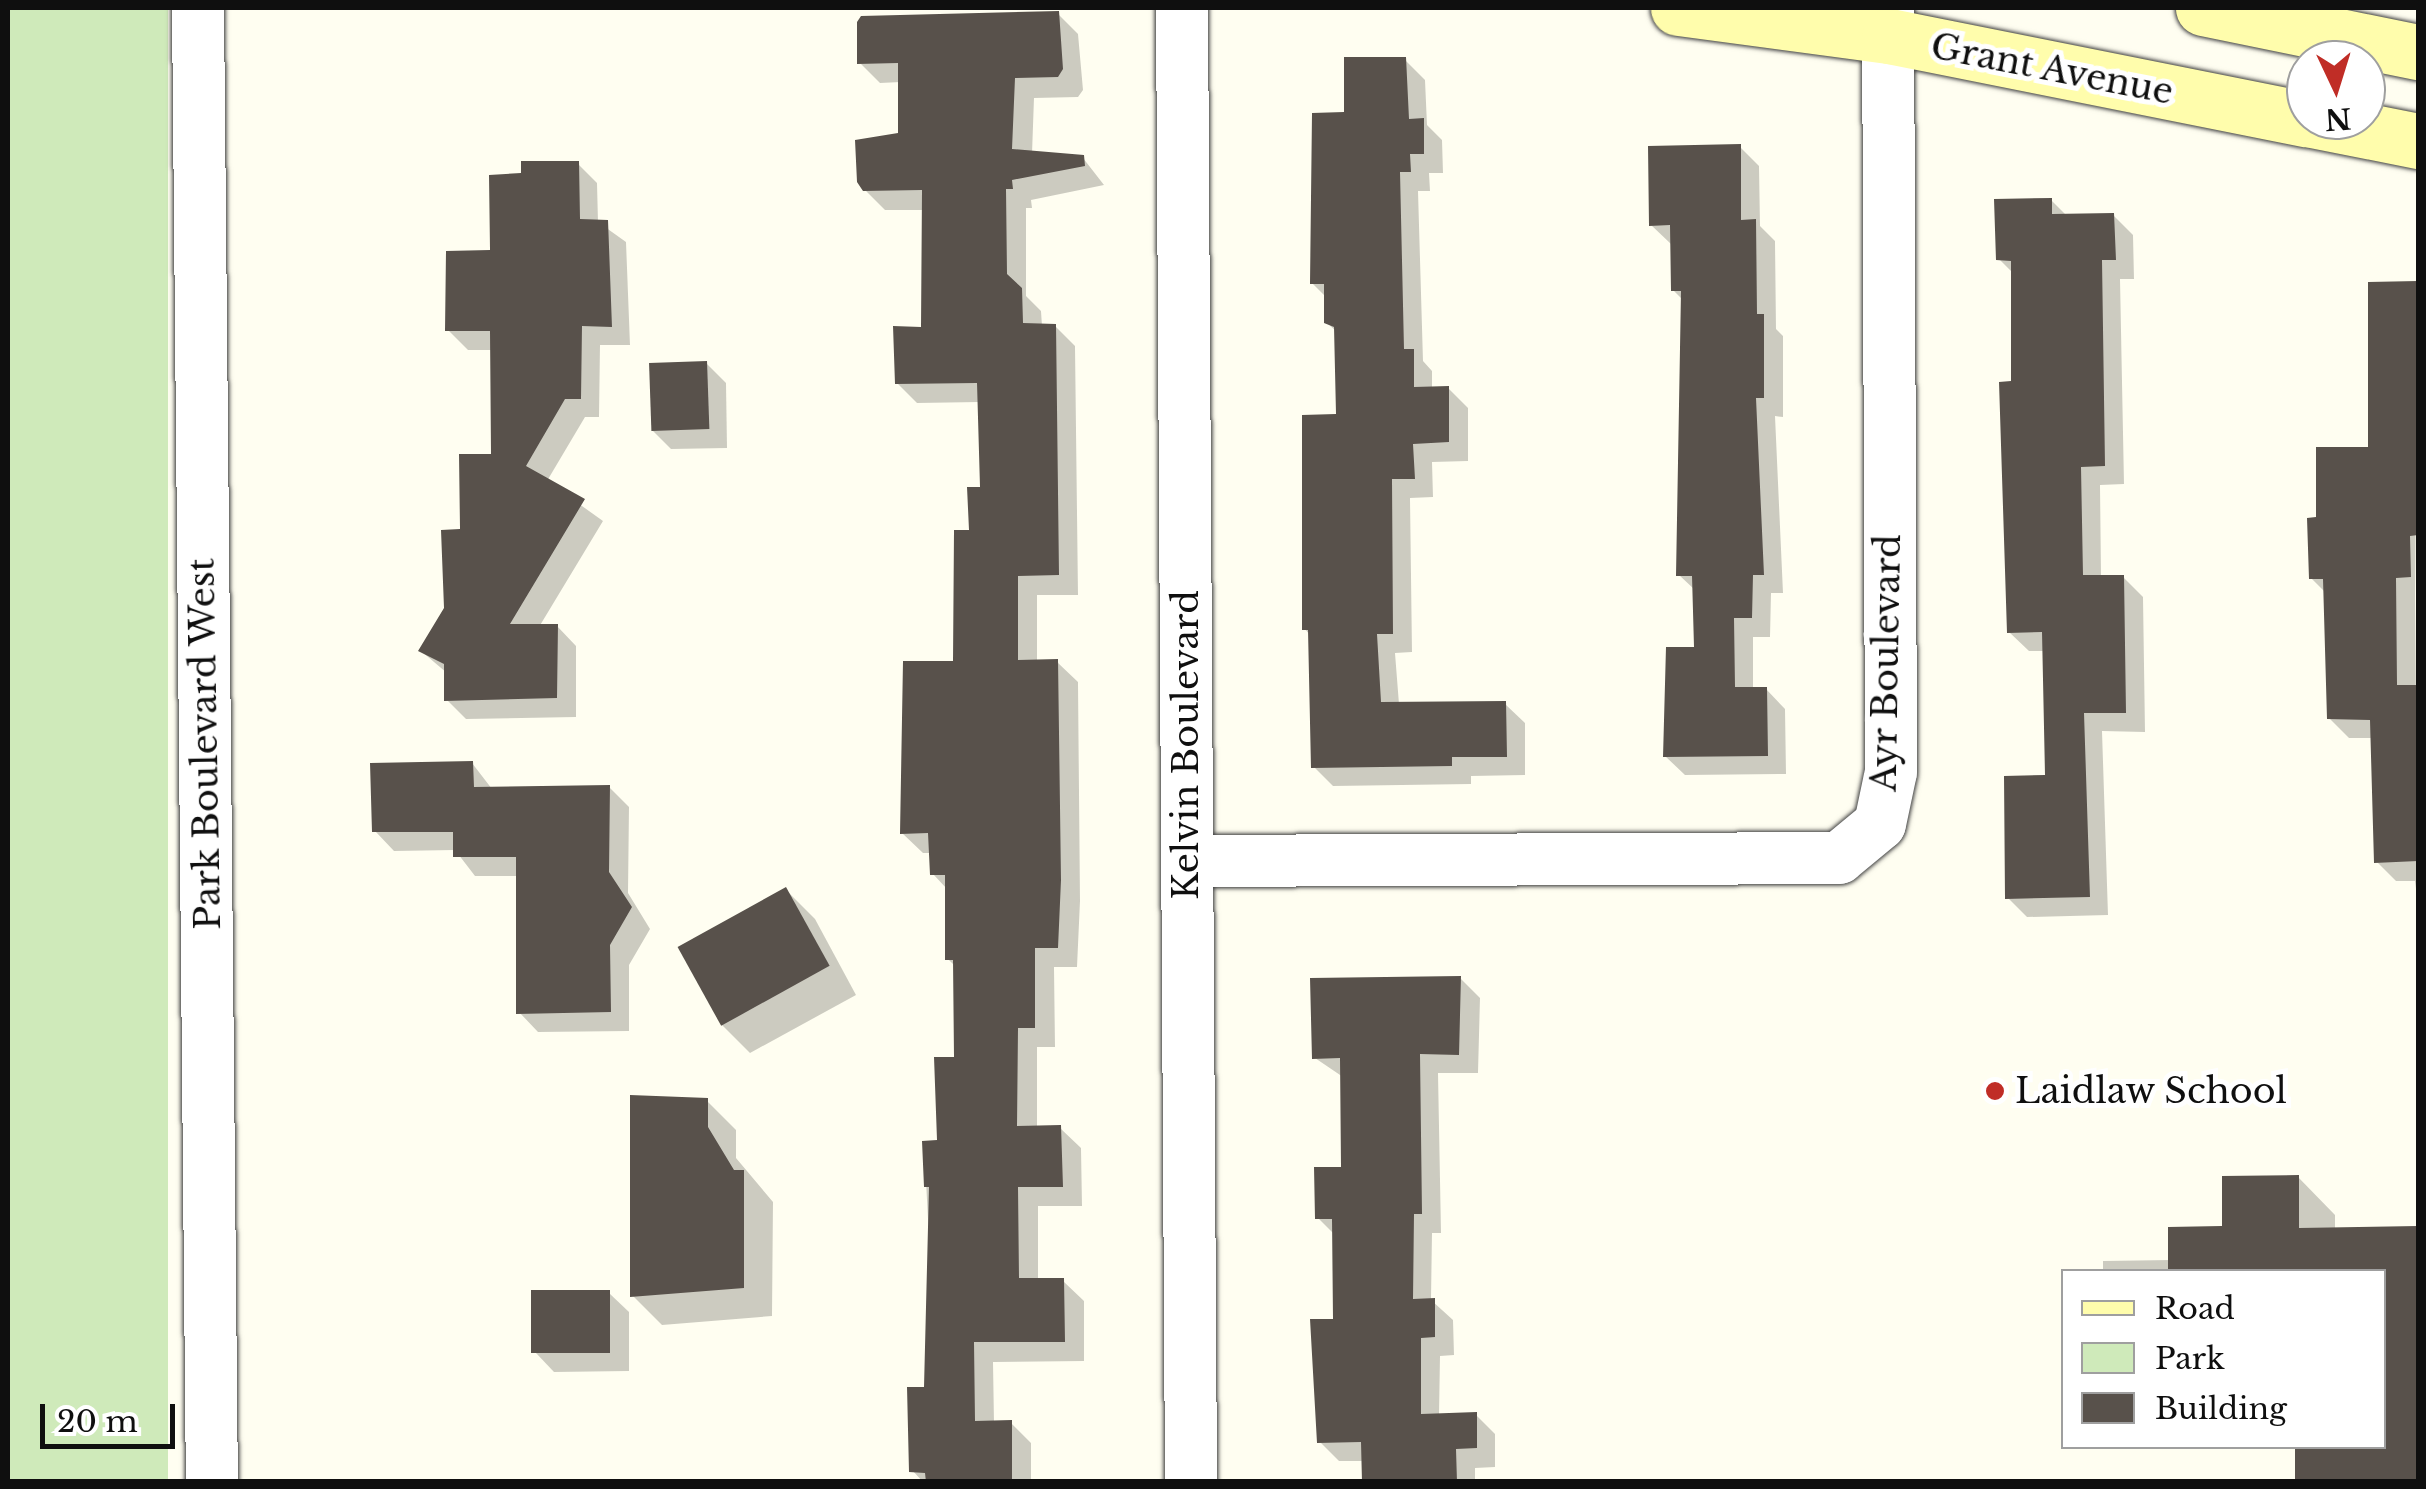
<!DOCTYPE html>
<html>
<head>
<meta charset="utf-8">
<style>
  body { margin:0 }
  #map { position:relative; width:2426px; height:1489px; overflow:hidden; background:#fffef1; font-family:"Libre Baskerville",serif }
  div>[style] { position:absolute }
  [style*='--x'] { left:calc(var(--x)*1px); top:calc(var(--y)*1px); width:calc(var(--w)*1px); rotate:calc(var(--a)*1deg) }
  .green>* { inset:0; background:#cfeaba; transform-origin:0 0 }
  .shadow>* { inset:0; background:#0003 }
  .building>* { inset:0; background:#58514b; transform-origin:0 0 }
  .roads { filter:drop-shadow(0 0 2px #424242) drop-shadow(0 0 2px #424242) }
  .minor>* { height:52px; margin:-26px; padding:0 26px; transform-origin:26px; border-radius:26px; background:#fff }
  .secondary>* { height:55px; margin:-27.5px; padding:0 27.5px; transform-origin:27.5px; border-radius:27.5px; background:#fffdac }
  .dots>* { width:28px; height:28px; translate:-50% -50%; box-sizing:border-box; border:5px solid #fff; border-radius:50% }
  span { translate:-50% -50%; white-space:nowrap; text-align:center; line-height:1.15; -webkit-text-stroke:10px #fff; paint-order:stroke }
  .street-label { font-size:35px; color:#0f0f0f }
  .poi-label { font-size:35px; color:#0f0f0f }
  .left { translate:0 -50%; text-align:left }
  .frame { position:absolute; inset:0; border:10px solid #0f0f0f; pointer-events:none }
  .legend { position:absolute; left:2061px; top:1269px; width:325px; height:180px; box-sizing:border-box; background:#fff; border:2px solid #9f9f9f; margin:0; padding:12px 18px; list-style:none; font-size:30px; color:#0f0f0f }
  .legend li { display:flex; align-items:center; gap:20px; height:50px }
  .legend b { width:50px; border:2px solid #9f9f9f }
  .north { position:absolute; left:2286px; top:40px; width:100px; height:100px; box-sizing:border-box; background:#fff; border:2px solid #9f9f9f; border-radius:50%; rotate:176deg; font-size:28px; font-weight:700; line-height:40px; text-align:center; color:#0f0f0f }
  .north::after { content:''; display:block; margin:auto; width:35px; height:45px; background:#c02d26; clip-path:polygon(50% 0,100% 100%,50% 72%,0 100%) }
  .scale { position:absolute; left:40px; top:1404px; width:135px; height:45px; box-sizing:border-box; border:5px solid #0f0f0f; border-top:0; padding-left:12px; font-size:30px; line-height:35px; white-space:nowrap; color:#0f0f0f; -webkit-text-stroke:8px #fff; paint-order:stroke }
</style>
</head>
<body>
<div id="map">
  <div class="green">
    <i style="left:8px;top:8px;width:160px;height:1473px"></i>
  </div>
  <div class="shadow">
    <i style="clip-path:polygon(1058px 14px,1078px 34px,1083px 90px,1078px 97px,1034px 98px,1032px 154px,1083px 158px,1104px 185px,1031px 200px,1032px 208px,1026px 208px,1026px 296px,1041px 311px,1042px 326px,1055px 326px,1075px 346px,1078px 595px,1037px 595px,1037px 662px,1057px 662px,1078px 682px,1080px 901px,1077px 967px,1054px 967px,1055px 1047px,1037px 1047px,1037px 1128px,1060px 1128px,1081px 1148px,1082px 1206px,1038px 1206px,1038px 1280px,1063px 1281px,1084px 1301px,1084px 1361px,993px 1362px,994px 1423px,1011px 1423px,1031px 1443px,1031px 1482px,923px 1482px,912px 1470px,927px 1389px,932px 1295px,924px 1143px,940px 1142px,956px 1059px,955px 966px,948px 959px,947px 889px,933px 874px,932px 853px,923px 853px,902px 833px,906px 664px,956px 663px,982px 489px,980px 402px,917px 403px,897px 383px,924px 329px,924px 210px,885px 210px,865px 190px,900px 136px,901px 82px,880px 83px,860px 63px)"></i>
    <i style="clip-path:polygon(1405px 60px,1425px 80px,1427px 125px,1442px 140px,1443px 173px,1429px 173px,1430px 191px,1418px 191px,1423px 361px,1432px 371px,1432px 389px,1448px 388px,1468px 408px,1468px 461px,1432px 462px,1433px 497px,1410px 498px,1412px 652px,1395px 653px,1399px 704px,1505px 704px,1525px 723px,1525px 775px,1471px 776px,1471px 784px,1333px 786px,1314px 767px,1310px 635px,1304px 628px,1339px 416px,1337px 332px,1326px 322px,1327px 298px,1312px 283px,1347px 114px)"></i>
    <i style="clip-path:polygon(1740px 147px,1759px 166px,1760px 226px,1775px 241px,1776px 329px,1783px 336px,1783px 417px,1775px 416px,1783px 593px,1771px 593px,1770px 637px,1753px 637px,1753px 690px,1766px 689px,1785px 709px,1786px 774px,1685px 775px,1665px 756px,1696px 650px,1695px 590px,1679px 575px,1683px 300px,1673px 290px,1671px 244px,1651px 225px)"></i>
    <i style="clip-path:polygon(578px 164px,597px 183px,598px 222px,626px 242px,630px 345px,600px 345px,599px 417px,585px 417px,547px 481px,603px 521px,539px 627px,557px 626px,576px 646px,576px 717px,466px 719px,447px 700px,447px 673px,421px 651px,446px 609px,462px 532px,493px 456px,493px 350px,468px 350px,448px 330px,492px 253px,524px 176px)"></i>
    <i style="clip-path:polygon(2051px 200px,2067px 216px,2113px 215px,2133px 235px,2134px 279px,2120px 279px,2124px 484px,2100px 485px,2101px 577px,2123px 577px,2143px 597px,2145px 732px,2102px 731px,2108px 915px,2027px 917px,2008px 898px,2048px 777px,2045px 651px,2029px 651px,2009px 632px,2014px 274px,1999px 259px)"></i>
    <i style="clip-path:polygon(2418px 283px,2415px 596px,2418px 905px,2415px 881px,2396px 881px,2377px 862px,2373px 738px,2349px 738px,2329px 718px,2326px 593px,2311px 578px,2319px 520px,2370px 449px,2370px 284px)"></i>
    <i style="clip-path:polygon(706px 363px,726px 383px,727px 448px,671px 449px,652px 430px)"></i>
    <i style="clip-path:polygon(472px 763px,492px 789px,609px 787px,629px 807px,628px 893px,650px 929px,629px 965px,629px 1031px,538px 1032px,519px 1012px,518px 876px,475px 876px,455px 850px,394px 851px,375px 831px)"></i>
    <i style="clip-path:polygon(786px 890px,815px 919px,856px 995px,750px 1053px,721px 1024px)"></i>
    <i style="clip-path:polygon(1460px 978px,1480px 998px,1478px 1073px,1438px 1073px,1441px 1233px,1432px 1233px,1431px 1300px,1453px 1320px,1454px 1355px,1440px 1356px,1439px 1416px,1476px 1415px,1495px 1434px,1495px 1467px,1475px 1468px,1475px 1482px,1364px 1482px,1364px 1461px,1339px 1461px,1320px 1442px,1313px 1322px,1335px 1322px,1335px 1235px,1318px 1218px,1344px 1169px,1343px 1077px,1315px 1058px)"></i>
    <i style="clip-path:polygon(707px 1101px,736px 1130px,736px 1158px,773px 1202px,772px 1316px,662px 1325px,633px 1296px)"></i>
    <i style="clip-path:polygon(2298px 1177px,2335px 1215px,2335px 1230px,2418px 1229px,2418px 1482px,2203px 1482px,2297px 1480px,2384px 1446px,2384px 1272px,2103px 1272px,2103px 1261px,2171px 1260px)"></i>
    <i style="clip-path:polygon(609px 1293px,629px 1312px,629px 1371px,554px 1372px,535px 1352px)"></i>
  </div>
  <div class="building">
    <i style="clip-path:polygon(1059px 11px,1063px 69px,1058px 77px,1015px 78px,1012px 149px,1084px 155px,1085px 166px,1012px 180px,1013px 189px,1006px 189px,1007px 274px,1022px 288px,1023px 323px,1056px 324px,1059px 575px,1018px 576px,1018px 660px,1058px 659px,1061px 880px,1058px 948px,1035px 948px,1035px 1028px,1018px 1028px,1017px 1126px,1061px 1125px,1063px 1187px,1018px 1187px,1019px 1278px,1064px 1278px,1065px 1342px,974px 1342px,975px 1421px,1012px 1420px,1012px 1482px,926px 1482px,925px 1473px,909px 1472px,907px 1387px,924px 1387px,929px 1187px,924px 1187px,922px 1141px,937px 1140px,934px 1057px,954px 1057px,953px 960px,945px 960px,945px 875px,930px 875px,928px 833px,900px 834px,903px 661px,953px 661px,954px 530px,969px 530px,967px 487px,980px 487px,977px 383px,895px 384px,893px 326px,921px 327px,922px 190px,863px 191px,857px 182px,855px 140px,898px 133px,898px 63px,857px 64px,857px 22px,861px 16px)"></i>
    <i style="clip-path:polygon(1344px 57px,1406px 57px,1409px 119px,1424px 118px,1424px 154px,1410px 154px,1411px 172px,1400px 172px,1404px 349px,1414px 349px,1414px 387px,1449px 386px,1449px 442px,1413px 444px,1415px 479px,1392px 479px,1393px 634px,1377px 634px,1381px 702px,1506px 701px,1507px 757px,1452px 757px,1452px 766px,1311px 768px,1308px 630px,1302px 630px,1302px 415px,1336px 414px,1334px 327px,1324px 323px,1324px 284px,1310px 284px,1312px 113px,1344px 112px)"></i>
    <i style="clip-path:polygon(1741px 144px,1741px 220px,1756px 219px,1757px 314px,1764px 314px,1764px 398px,1756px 398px,1764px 575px,1753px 575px,1752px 618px,1734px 618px,1735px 687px,1767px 687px,1768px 756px,1663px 757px,1666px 647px,1694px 647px,1692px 576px,1676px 576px,1681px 291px,1671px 291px,1670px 225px,1649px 226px,1648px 146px)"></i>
    <i style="clip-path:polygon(521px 161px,579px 161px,580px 219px,608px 220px,612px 327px,582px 326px,581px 399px,565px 399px,526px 466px,585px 499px,510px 624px,558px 624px,557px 698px,444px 701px,444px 664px,418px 651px,444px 608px,441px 530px,460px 529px,459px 454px,491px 454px,490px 331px,445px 331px,446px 251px,490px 250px,489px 175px,521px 173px)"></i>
    <i style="clip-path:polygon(2052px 198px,2052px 214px,2114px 213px,2116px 260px,2102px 260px,2105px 466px,2081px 467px,2083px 575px,2124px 575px,2126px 713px,2084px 713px,2090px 897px,2005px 899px,2004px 776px,2045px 775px,2042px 632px,2007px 633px,1999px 382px,2011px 381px,2011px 261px,1996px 260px,1994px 199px)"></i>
    <i style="clip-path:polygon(2418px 281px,2418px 535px,2410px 536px,2411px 577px,2396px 578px,2397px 685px,2418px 685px,2418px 861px,2374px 863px,2370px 720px,2327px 719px,2323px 579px,2309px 579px,2307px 518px,2316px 517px,2316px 447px,2368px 447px,2368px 282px)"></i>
    <i style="left:707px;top:361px;width:68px;height:58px;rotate:88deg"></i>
    <i style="clip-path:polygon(473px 761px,474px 787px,610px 785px,609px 872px,632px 907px,610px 945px,611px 1012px,516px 1014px,516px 857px,453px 857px,453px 832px,372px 832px,370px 763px)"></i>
    <i style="left:786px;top:887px;width:90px;height:124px;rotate:61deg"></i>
    <i style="clip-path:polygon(1461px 976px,1459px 1055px,1420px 1054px,1422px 1214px,1414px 1214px,1413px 1299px,1435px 1298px,1435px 1337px,1421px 1338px,1421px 1414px,1477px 1412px,1477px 1448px,1456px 1449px,1457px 1482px,1362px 1482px,1361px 1442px,1317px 1443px,1310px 1319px,1333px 1319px,1332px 1219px,1315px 1219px,1314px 1167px,1341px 1167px,1340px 1058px,1312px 1059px,1310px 978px)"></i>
    <i style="clip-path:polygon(630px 1095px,708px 1098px,708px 1127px,734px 1170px,744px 1170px,744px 1288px,630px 1297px)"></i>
    <i style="clip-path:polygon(2299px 1175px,2299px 1228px,2418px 1226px,2418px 1482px,2295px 1482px,2295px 1446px,2384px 1446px,2384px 1272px,2168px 1272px,2168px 1227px,2222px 1226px,2222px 1176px)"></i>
    <i style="left:610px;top:1290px;width:63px;height:79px;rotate:90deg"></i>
  </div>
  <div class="roads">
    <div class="minor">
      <i style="--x:198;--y:8;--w:1474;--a:89.46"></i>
      <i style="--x:1182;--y:8;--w:1474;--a:89.65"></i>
      <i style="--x:1187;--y:861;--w:652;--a:-0.26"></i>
      <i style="--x:1839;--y:858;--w:53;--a:-39.7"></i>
      <i style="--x:1880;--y:824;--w:53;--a:-78.1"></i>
      <i style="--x:1891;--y:772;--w:764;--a:-90.22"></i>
    </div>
    <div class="secondary">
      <i style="--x:1678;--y:8;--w:213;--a:7.6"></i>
      <i style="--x:1889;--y:36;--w:425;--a:11.3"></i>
      <i style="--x:2203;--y:8;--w:219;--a:11.6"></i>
      <i style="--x:2312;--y:120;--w:108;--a:11.2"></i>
    </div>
  </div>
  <div class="dots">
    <i style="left:1995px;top:1091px;background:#c02d26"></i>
  </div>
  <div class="street-label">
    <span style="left:2052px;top:69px;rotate:11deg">Grant Avenue</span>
    <span style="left:1886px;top:663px;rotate:-89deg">Ayr Boulevard</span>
    <span style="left:205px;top:744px;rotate:-91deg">Park Boulevard West</span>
    <span style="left:1186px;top:745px;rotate:-90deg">Kelvin Boulevard</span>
  </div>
  <div class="poi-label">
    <span class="left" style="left:2015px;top:1091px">Laidlaw School</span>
  </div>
  <div class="frame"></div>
  <ul class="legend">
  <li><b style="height:12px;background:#fffdac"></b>Road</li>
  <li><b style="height:28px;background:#cfeaba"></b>Park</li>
  <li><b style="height:28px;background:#58514b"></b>Building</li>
  </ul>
  <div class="north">N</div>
  <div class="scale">20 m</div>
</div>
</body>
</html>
